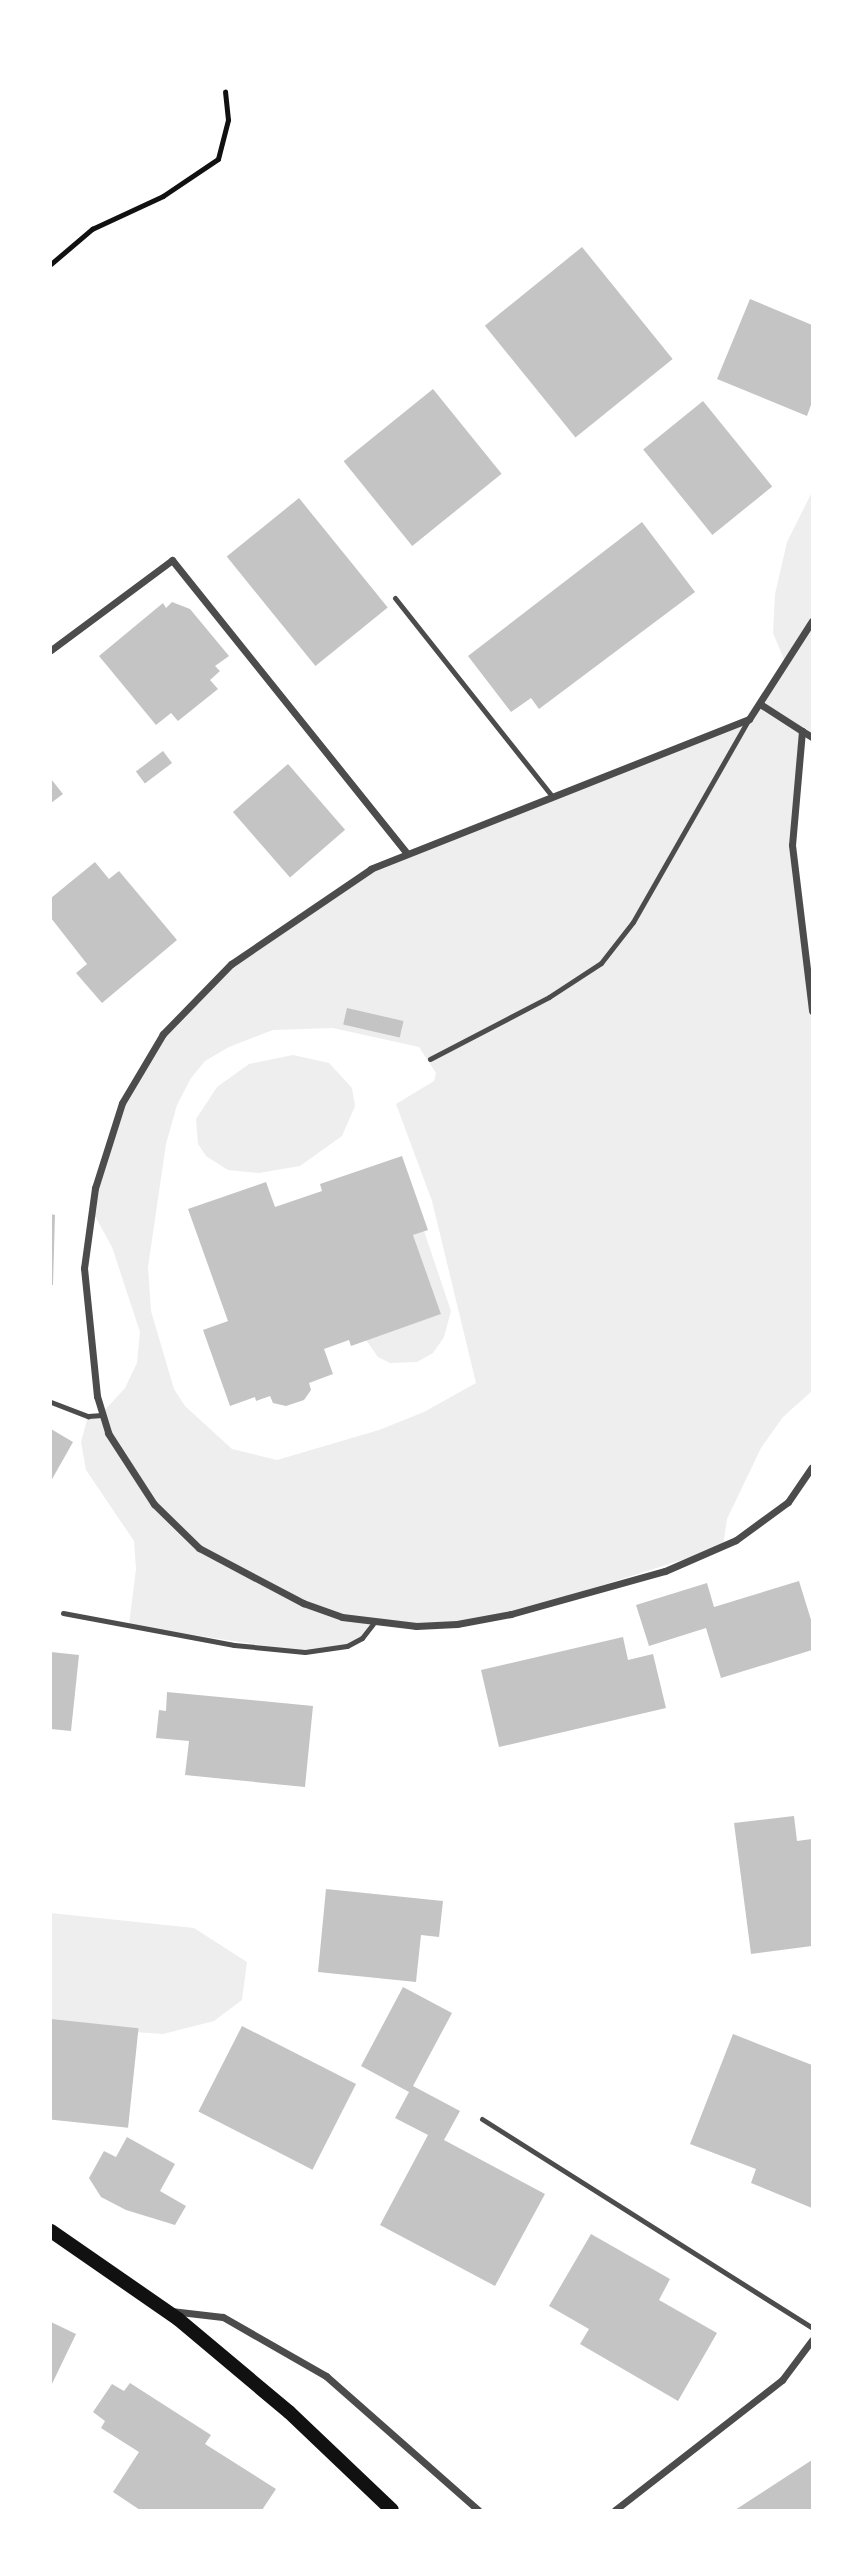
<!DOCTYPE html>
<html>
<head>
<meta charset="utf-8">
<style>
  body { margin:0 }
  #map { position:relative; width:863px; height:2561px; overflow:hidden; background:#fff; font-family:"Public Sans",sans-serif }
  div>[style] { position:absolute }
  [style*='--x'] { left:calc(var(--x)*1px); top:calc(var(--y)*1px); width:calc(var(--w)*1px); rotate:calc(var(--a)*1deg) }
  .green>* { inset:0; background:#eee }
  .building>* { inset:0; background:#c4c4c4; transform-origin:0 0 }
  .path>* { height:4.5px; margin:-2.25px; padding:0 2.25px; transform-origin:2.25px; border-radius:2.25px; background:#111 }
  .service>* { height:5px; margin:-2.5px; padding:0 2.5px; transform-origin:2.5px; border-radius:2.5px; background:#4c4c4c }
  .minor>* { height:7px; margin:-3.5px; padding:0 3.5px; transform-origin:3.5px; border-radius:3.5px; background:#4c4c4c }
  .secondary>* { height:14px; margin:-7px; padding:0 7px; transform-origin:7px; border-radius:7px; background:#111 }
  span { translate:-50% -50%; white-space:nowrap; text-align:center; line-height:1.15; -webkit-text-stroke:6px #fff; paint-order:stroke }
  .frame { position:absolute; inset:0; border:52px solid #fff; pointer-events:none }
</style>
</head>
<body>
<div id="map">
  <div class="green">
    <i style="clip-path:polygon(evenodd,812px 492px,812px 737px,802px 732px,792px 845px,812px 1011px,812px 1391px,783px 1417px,761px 1448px,727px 1519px,723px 1547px,511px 1614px,457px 1624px,373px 1624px,362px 1638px,347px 1646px,305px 1652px,129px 1625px,136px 1569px,134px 1541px,86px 1470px,81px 1442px,88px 1416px,102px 1413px,125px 1388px,137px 1363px,140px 1332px,112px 1247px,91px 1209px,122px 1103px,163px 1034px,231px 964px,371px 869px,749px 719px,786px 664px,773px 633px,775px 594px,787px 542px,812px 492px,333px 1028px,419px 1047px,436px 1073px,434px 1081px,396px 1104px,432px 1201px,476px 1383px,424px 1412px,379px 1430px,277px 1460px,232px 1449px,185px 1406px,174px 1389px,151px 1311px,148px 1267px,166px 1144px,177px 1105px,191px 1078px,205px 1061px,229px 1047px,273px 1030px,333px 1028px)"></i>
    <i style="clip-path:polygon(293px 1055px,329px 1063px,352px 1088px,355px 1106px,342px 1136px,300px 1166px,259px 1173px,228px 1170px,206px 1156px,198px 1144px,196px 1119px,217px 1087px,249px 1064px)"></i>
    <i style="clip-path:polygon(424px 1231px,451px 1311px,444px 1337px,433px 1353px,417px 1362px,390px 1363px,378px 1357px,366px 1340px,441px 1314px,413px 1235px)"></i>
    <i style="clip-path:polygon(51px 1913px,194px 1928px,247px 1962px,242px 2000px,214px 2021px,163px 2034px,51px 2026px)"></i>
  </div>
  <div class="building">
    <i style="left:582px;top:247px;width:144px;height:125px;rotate:51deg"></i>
    <i style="clip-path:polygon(750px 299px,812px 325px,812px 402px,807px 416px,717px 379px)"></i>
    <i style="left:433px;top:389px;width:109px;height:115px;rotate:51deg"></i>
    <i style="left:703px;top:401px;width:110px;height:77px;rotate:51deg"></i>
    <i style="left:299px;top:498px;width:141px;height:93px;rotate:51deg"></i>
    <i style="clip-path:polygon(642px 522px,695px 592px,539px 709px,531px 698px,511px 712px,468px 656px)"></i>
    <i style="clip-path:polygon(172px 602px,190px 609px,229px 656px,215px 666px,220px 671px,210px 680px,218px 689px,178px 721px,171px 713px,156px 725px,99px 656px,163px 603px,166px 608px)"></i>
    <i style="left:163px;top:751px;width:15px;height:34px;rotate:53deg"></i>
    <i style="left:288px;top:764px;width:87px;height:73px;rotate:49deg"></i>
    <i style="clip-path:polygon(51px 779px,63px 794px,51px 803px)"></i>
    <i style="clip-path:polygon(95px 862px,109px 879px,119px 871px,177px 940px,102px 1003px,76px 973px,87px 964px,51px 918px,51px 898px)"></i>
    <i style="left:347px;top:1008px;width:58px;height:17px;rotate:13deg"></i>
    <i style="clip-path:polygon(402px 1156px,428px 1230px,413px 1235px,441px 1314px,351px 1346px,349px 1340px,324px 1349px,333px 1374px,309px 1383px,311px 1390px,304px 1400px,286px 1406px,273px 1403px,270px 1396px,256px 1401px,255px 1397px,230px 1406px,203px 1330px,228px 1321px,188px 1209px,266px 1182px,275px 1207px,322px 1191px,320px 1184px)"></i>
    <i style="clip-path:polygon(51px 1214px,55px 1215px,53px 1285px,51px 1285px)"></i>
    <i style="clip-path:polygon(51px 1429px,73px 1442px,51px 1481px)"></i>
    <i style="clip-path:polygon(799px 1581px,812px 1623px,812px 1650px,721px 1678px,706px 1628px,649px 1646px,636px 1605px,707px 1583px,714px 1607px)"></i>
    <i style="clip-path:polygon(623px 1637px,628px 1660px,653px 1654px,666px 1708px,499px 1747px,481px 1670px)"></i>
    <i style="clip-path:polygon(51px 1652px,79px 1655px,71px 1731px,51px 1729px)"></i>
    <i style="clip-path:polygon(167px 1692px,313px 1706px,305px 1787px,185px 1775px,189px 1741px,156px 1738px,159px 1710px,166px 1711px)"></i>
    <i style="clip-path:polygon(794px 1816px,797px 1841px,812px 1839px,812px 1946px,751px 1954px,734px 1823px)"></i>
    <i style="clip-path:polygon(326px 1889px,443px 1901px,439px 1937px,421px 1935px,416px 1982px,318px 1972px)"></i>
    <i style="clip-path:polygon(403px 1987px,452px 2013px,413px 2086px,460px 2111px,444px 2140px,545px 2194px,495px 2286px,380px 2225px,428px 2135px,395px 2118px,409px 2092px,361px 2066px)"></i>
    <i style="left:51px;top:2019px;width:88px;height:100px;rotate:6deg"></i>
    <i style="left:242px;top:2026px;width:128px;height:96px;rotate:27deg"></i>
    <i style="clip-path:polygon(733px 2034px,812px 2065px,812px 2208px,751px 2183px,756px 2169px,690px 2144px)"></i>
    <i style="clip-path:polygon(127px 2137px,175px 2164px,160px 2191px,186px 2206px,175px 2225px,126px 2210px,101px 2197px,89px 2178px,104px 2151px,116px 2157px)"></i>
    <i style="clip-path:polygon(591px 2234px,670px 2279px,659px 2300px,717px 2333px,678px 2401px,580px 2344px,589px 2329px,549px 2306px)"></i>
    <i style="clip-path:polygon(51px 2322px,76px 2334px,51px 2386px)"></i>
    <i style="clip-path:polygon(130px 2383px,211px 2435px,205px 2444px,276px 2489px,262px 2510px,140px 2510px,113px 2492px,139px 2452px,101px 2428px,105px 2421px,93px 2412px,112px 2384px,124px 2391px)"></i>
    <i style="clip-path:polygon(812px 2460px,812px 2510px,735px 2510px)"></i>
  </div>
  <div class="path">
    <i style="--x:51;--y:264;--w:54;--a:-40.5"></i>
    <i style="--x:92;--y:229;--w:78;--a:-24.9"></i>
    <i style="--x:163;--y:196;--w:66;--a:-33.9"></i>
    <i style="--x:218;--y:159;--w:40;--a:-75.6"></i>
    <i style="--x:228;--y:120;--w:28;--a:-96"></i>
  </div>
  <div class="service">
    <i style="--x:395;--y:598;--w:253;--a:51.6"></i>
    <i style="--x:430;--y:1059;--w:134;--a:-27.5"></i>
    <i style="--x:549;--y:997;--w:62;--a:-33.2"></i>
    <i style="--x:601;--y:963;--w:52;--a:-52"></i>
    <i style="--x:633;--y:922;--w:234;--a:-60.3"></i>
    <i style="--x:51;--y:1402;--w:40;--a:21"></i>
    <i style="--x:88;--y:1416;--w:14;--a:-4"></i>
    <i style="--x:63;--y:1613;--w:174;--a:10.6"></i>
    <i style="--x:234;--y:1645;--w:71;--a:5.6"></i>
    <i style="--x:305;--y:1652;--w:42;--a:-8.1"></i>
    <i style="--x:347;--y:1646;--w:17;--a:-28"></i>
    <i style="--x:362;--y:1638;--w:18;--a:-52"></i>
    <i style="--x:482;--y:2119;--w:391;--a:32.3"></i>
  </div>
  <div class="minor">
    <i style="--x:812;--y:621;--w:117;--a:122.7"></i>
    <i style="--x:749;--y:719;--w:407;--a:158.4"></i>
    <i style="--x:371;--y:869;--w:169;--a:145.8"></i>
    <i style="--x:231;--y:964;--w:98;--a:134.2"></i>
    <i style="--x:163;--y:1034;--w:80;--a:120.7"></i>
    <i style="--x:122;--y:1103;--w:89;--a:107.6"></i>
    <i style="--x:95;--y:1188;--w:81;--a:97.8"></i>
    <i style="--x:84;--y:1268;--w:129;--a:84.2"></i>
    <i style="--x:97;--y:1396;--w:39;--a:73"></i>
    <i style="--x:108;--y:1433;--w:85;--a:57.1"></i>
    <i style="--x:154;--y:1504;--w:63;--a:44.4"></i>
    <i style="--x:199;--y:1548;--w:118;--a:27.9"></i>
    <i style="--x:303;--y:1603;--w:41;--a:19.7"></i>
    <i style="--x:342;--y:1617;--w:75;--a:6.9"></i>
    <i style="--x:416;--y:1626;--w:41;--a:-2.8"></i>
    <i style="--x:457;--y:1624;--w:55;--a:-10.5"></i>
    <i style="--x:511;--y:1614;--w:160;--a:-15.6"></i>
    <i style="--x:665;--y:1571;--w:77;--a:-23.6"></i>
    <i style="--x:736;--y:1540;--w:64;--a:-36.2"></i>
    <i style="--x:788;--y:1502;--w:42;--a:-55.6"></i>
    <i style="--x:51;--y:650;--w:151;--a:-36.6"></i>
    <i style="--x:172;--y:560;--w:376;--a:51.3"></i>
    <i style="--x:760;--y:704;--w:50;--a:32.7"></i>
    <i style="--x:802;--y:731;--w:114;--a:95"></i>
    <i style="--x:792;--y:845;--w:167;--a:83.1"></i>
    <i style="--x:802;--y:731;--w:12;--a:31"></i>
    <i style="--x:171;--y:2311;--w:52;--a:6.6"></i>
    <i style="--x:223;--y:2317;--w:119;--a:29.8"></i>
    <i style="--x:326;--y:2376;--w:203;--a:41.4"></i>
    <i style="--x:615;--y:2510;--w:212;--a:-37.9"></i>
    <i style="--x:782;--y:2380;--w:50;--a:-53.1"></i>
  </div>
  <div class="secondary">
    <i style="--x:51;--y:2231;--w:155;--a:34.7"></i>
    <i style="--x:178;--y:2319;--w:145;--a:40"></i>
    <i style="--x:289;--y:2412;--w:142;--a:43.6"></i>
  </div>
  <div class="frame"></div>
</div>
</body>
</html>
